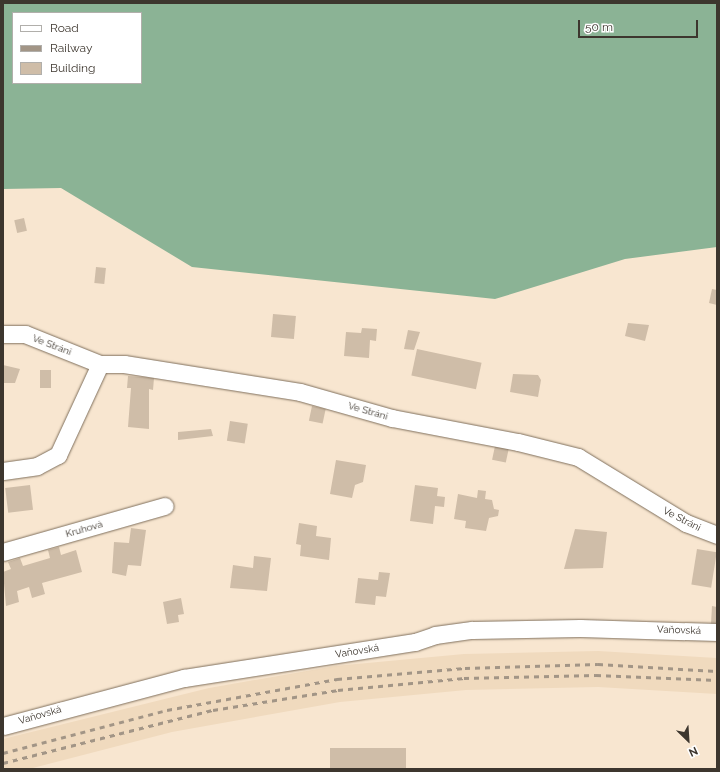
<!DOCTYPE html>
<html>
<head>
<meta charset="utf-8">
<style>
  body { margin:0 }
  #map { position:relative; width:720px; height:772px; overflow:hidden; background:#f8e6d0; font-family:Raleway,sans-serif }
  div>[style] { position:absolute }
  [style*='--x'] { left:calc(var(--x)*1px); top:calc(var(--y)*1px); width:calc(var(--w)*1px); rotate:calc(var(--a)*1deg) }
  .built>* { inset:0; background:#f0dabe }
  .forest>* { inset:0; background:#8bb395 }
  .building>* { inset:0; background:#cfbda8; transform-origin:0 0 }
  .roads { filter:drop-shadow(0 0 1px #7f6f5c) drop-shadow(0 0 1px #7f6f5c) }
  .street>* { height:17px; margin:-8.5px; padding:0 8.5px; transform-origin:8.5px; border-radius:8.5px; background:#fff }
  .rail>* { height:3px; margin-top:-1.5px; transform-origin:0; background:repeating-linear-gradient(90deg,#a29586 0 5px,transparent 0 10px) }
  span { translate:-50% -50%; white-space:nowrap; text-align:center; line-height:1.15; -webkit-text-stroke:4px #fff; paint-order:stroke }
  .street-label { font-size:10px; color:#3d362e }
  .frame { position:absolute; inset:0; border:4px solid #3d362e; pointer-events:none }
  .legend { position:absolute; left:12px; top:12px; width:130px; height:72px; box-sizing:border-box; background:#fff; border:1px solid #b1afab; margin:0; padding:5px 7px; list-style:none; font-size:12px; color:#3d362e }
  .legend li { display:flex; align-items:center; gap:8px; height:20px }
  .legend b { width:20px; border:1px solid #b1afab }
  .north { position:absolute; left:668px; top:720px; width:40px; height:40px; -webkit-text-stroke:3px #fff; paint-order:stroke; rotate:155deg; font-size:11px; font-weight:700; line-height:16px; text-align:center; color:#3d362e }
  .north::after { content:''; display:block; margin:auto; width:14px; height:18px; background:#3d362e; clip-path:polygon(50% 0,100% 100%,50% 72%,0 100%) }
  .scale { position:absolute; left:578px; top:20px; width:120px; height:18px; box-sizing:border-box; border:2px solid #3d362e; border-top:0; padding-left:5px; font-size:12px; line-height:14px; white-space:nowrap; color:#3d362e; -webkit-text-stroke:3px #fff; paint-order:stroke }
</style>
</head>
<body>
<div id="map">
  <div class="built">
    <i style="clip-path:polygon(598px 651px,717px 658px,717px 694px,598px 687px,466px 690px,340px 702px,172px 732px,29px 769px,3px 769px,3px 739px,209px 688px,335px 666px,464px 654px)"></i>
  </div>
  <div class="forest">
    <i style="clip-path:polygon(evenodd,3px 3px,717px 3px,717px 247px,625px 259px,495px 299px,192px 267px,61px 188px,3px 189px,3px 3px,13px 13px,141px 13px,141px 83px,13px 83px,13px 13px)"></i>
  </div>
  <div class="building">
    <i style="left:24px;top:218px;width:13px;height:10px;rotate:77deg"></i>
    <i style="left:96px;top:267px;width:10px;height:16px;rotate:6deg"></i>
    <i style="clip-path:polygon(712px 289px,717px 290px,717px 305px,709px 303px)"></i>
    <i style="left:273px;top:314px;width:23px;height:23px;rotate:5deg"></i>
    <i style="clip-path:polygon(628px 323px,649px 325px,645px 341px,625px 336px)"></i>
    <i style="clip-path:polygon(362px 328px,377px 329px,376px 341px,370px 340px,369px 358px,344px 356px,346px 332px,361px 333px)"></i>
    <i style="clip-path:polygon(408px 330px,420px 332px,414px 350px,404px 349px)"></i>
    <i style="left:417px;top:349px;width:66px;height:27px;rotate:12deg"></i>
    <i style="clip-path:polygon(3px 365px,20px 369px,15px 383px,3px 383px)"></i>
    <i style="left:40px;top:370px;width:11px;height:18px"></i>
    <i style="clip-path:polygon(513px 374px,538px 375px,541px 380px,538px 397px,510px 392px)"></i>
    <i style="clip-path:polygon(128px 376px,154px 378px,153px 390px,149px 389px,149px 429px,128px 427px,131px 388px,127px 388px)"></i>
    <i style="left:312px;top:406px;width:14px;height:15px;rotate:12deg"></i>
    <i style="left:230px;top:421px;width:18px;height:20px;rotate:9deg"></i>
    <i style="clip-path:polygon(211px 429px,213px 436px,178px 440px,178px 432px)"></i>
    <i style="left:495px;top:446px;width:14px;height:14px;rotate:12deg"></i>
    <i style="clip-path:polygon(336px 460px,366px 465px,363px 482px,355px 485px,352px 498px,330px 494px)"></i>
    <i style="left:30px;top:485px;width:25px;height:25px;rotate:83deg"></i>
    <i style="clip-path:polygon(415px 485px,438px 488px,437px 496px,445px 497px,444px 507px,435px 506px,433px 524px,410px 521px)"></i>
    <i style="clip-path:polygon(478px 490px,486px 491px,485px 499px,492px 500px,494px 509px,499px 510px,498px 516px,489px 518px,486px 531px,465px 528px,466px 521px,454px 519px,458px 494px,477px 498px)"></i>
    <i style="clip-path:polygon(299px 523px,317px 526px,316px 536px,331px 538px,329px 560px,300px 556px,301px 545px,296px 544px)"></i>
    <i style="clip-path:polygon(131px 528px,146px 530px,141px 566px,128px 565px,126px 576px,112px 573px,114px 542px,129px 543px)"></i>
    <i style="clip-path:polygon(575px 529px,607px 532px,603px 568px,564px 569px)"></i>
    <i style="clip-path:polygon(59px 547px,61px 555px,76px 550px,82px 572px,42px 583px,45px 594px,32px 598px,29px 587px,17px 591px,19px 602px,6px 606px,3px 572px,11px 569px,8px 562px,20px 558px,23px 566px,50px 558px,48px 550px)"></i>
    <i style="left:697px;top:549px;width:20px;height:36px;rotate:9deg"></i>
    <i style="clip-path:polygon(254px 556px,271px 558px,267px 591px,230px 588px,233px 565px,253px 568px)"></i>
    <i style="clip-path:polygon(379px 572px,390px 573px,386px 597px,376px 596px,375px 605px,355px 603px,358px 578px,378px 580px)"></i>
    <i style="clip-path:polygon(181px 598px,184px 614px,178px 615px,179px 622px,167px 624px,163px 602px)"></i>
    <i style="clip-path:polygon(712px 606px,717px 607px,717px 624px,711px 624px)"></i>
    <i style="left:406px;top:748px;width:21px;height:76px;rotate:90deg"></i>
  </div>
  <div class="roads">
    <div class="street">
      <i style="--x:3;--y:334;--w:22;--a:0"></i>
      <i style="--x:25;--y:334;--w:81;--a:21.8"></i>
      <i style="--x:100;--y:364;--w:24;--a:0"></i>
      <i style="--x:124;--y:364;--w:178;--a:9"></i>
      <i style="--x:300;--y:392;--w:96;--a:15.8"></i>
      <i style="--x:392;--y:418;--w:128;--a:10.8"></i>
      <i style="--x:518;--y:442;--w:62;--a:14"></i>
      <i style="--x:578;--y:457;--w:127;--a:31.4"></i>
      <i style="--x:686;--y:523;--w:33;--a:21"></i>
      <i style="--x:3;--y:471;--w:34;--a:-8"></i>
      <i style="--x:37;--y:466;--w:24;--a:-28"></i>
      <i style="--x:58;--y:455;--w:100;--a:-65.2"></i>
      <i style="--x:3;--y:552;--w:168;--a:-15.9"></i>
      <i style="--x:3;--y:726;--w:187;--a:-14.9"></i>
      <i style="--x:184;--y:678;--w:234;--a:-8.9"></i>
      <i style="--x:415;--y:642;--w:21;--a:-19"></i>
      <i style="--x:435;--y:635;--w:37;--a:-8"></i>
      <i style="--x:472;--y:630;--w:108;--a:-1.1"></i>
      <i style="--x:580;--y:628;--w:137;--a:1.7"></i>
    </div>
  </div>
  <div class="rail">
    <i style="--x:3;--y:753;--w:170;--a:-14.7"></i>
    <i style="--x:167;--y:710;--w:173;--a:-10.3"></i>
    <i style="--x:337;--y:679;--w:128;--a:-4.9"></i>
    <i style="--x:465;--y:668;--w:133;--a:-1.7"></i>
    <i style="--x:598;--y:664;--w:119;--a:3.4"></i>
    <i style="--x:3;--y:763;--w:217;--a:-14.2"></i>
    <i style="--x:213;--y:710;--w:127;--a:-9.1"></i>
    <i style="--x:338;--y:690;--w:127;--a:-5.4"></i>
    <i style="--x:464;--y:678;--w:132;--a:-1.3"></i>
    <i style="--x:596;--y:675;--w:121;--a:2.4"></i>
  </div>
  <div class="street-label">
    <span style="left:52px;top:345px;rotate:21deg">Ve Stráni</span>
    <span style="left:368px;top:411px;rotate:16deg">Ve Stráni</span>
    <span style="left:682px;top:519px;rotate:27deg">Ve Stráni</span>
    <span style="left:84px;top:529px;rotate:-16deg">Kruhová</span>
    <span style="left:679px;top:630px;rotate:2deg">Vaňovská</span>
    <span style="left:357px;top:651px;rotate:-9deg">Vaňovská</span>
    <span style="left:40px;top:715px;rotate:-16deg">Vaňovská</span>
  </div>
  <div class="frame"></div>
  <ul class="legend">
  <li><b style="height:5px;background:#fff"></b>Road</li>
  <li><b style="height:5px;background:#a29586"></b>Railway</li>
  <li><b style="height:11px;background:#cfbda8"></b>Building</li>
  </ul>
  <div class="north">N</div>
  <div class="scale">50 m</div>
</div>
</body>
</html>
